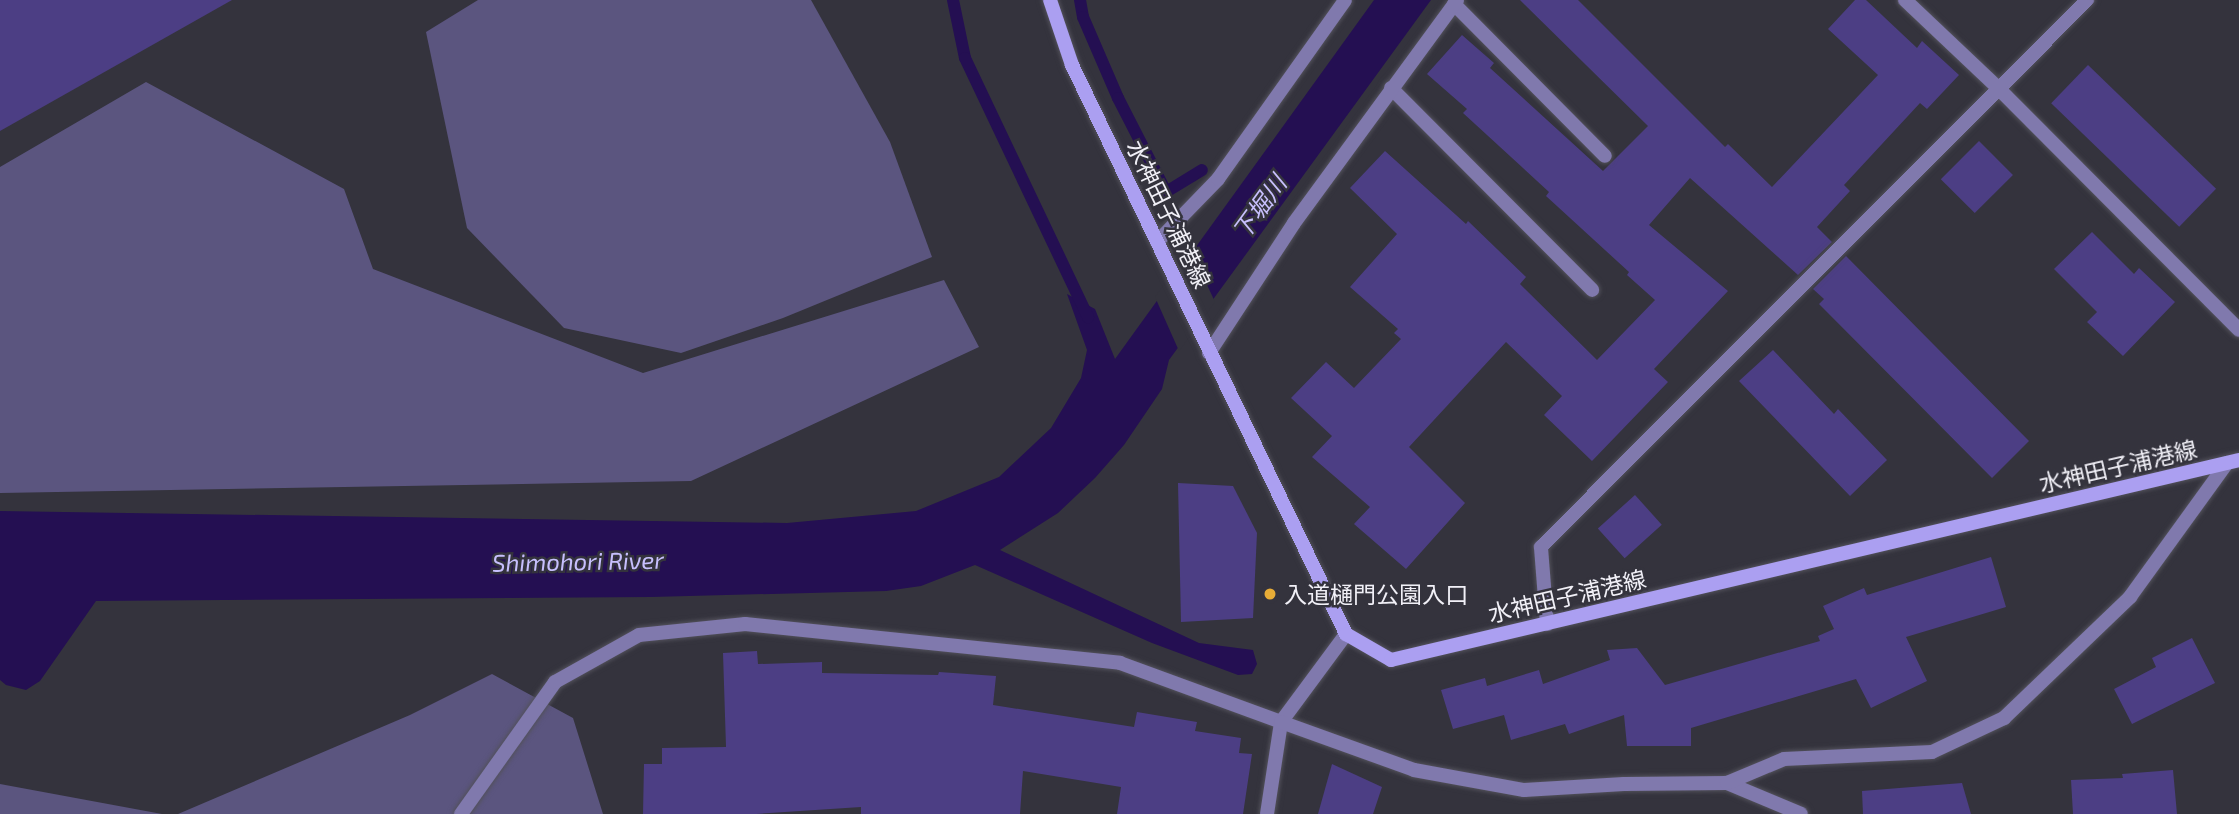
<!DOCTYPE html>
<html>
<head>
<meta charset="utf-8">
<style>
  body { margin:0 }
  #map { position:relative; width:2239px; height:814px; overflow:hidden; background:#34333d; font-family:"Exo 2","Noto Sans JP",sans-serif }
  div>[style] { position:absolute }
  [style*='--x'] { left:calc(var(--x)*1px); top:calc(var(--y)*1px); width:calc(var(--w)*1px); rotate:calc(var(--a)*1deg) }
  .green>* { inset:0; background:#5b557f }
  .water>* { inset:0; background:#240f52 }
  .pier>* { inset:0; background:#34333d }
  .stream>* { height:12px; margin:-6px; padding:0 6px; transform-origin:6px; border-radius:6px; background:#240f52 }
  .building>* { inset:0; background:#4c3e84; transform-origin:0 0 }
  .roads { filter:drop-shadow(0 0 2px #52515b) drop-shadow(0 0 2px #52515b) }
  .lane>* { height:14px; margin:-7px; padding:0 7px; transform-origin:7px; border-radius:7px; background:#8079ad }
  .street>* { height:14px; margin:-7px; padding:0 7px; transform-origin:7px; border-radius:7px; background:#8079ad }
  .secondary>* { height:14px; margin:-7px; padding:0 7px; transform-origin:7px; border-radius:7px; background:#ab9ff1 }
  .dots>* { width:19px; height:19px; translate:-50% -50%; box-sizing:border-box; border:4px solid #34333d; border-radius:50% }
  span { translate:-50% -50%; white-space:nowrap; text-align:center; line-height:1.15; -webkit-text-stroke:5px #34333d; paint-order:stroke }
  .street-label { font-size:23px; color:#f1f0f7 }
  .poi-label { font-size:23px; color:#f1f0f7 }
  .left { translate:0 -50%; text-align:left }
  .water-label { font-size:24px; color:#c7bffd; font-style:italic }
</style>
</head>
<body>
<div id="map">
  <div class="green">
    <i style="clip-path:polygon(478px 0,811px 0,890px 142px,932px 257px,783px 318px,681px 353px,564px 328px,467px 228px,426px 32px)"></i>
    <i style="clip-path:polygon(146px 82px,344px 189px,373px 269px,643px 373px,944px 280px,979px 347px,691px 481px,0 493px,0 167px)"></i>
    <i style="clip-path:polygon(492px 674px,573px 718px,603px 814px,178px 814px,410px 715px)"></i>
    <i style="clip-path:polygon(0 784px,162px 814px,0 814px)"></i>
  </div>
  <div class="water">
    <i style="clip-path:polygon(1374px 0,1431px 0,1169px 360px,1162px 389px,1124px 445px,1095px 478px,1058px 513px,1000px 550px,1199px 643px,1253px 650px,1257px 664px,1252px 674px,1238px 675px,1152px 643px,975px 565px,921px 586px,886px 591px,651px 597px,96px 601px,40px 681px,26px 690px,6px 685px,0 680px,0 511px,787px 523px,916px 511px,999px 477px,1051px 428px,1081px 378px,1087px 350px,1067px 294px,1095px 309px,1115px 359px)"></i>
  </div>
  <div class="pier">
    <i style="clip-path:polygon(1190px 248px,1215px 302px,1179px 351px,1155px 297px)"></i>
  </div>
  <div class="stream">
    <i style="--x:953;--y:0;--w:59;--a:78.3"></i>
    <i style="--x:965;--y:58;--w:287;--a:64.6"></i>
    <i style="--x:1080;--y:0;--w:17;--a:80"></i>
    <i style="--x:1083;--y:17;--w:88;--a:66.6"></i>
    <i style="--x:1118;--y:98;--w:106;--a:62.9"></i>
    <i style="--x:1166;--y:192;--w:42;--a:-31.4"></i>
  </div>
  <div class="building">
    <i style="clip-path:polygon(0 0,232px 0,0 131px)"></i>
    <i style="clip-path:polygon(1520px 0,1578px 0,1725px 147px,1728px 144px,1772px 187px,1878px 75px,1828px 29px,1855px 0,1866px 0,1917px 48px,1922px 41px,1959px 75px,1927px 109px,1920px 103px,1844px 185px,1850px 191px,1817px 227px,1832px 242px,1798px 275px,1690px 178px,1649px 225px,1728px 291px,1654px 369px,1668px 382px,1592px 461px,1544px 415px,1562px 396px,1506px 342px,1409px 447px,1465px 503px,1406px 569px,1354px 524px,1370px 507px,1312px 457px,1332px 436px,1291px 398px,1326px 362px,1354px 388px,1401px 339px,1394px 333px,1398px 329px,1350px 287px,1397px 234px,1350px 188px,1385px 151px,1466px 224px,1468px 221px,1526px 277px,1520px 284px,1597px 360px,1655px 300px,1627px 275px,1629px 272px,1546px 196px,1549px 192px,1463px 113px,1467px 109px,1427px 74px,1462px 35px,1494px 63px,1490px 68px,1603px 171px,1648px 126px)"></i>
    <i style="left:2088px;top:65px;width:178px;height:53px;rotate:44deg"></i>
    <i style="left:1979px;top:141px;width:48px;height:54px;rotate:45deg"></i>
    <i style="clip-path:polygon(2092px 232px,2134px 274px,2139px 268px,2175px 302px,2123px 356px,2087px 322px,2097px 312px,2054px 269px)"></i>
    <i style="clip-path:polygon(1846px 256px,2029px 441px,1992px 478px,1819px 304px,1824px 299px,1813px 289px)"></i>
    <i style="clip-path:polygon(1773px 350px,1834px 414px,1838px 409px,1887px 460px,1850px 496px,1739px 381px)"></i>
    <i style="clip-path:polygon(1178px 483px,1233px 486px,1257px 533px,1253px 618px,1181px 622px)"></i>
    <i style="left:1635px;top:495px;width:40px;height:50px;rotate:48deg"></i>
    <i style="clip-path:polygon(1991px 557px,2006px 607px,1906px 637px,1927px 681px,1871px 708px,1856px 679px,1691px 728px,1691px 746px,1627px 746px,1624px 715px,1569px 734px,1565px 724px,1511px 740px,1504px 715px,1453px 729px,1441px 690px,1485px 678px,1487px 686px,1539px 670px,1543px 684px,1610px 660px,1607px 650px,1637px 648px,1665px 685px,1820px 641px,1818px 636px,1834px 629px,1823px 606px,1864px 588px,1867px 595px)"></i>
    <i style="clip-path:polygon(2192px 638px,2215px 683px,2132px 724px,2114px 689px,2156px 667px,2152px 658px)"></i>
    <i style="clip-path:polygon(757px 651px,758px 664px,822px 662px,822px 673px,938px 675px,939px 672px,996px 676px,993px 705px,1134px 727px,1137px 712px,1197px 722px,1195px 731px,1241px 738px,1239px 753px,1252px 754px,1243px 814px,1117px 814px,1121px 787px,1023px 771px,1020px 814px,861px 814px,861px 807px,756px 814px,643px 814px,644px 764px,662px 764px,662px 748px,726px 747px,723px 653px)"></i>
    <i style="clip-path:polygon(1332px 764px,1382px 787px,1373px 814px,1318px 814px)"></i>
    <i style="clip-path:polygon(2173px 770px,2177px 814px,2073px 814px,2071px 780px,2123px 778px,2122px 774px)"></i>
    <i style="clip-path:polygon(1962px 783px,1971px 814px,1863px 814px,1862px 791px)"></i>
  </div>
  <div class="roads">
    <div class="lane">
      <i style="--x:461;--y:814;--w:162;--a:-54.5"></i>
      <i style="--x:555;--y:682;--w:96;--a:-29.2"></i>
      <i style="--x:639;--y:635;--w:107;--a:-5.9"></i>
      <i style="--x:745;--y:624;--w:377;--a:5.9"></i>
      <i style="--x:1120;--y:663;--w:171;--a:20.1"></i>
      <i style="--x:1281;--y:722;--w:109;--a:-53.5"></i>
    </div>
    <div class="street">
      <i style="--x:1905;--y:0;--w:129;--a:43.4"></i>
      <i style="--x:1999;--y:89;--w:340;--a:45.1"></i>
      <i style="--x:1454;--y:4;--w:214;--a:45.2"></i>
      <i style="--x:1391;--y:88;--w:285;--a:45.1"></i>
      <i style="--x:1157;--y:242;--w:88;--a:-45.9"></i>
      <i style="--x:1218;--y:179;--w:219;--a:-54.6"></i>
      <i style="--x:1209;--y:353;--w:155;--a:-56.8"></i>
      <i style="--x:1294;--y:223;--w:276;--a:-53.8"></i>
      <i style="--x:1547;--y:624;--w:77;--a:-94.5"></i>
      <i style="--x:1541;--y:547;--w:773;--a:-45.05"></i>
      <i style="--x:1727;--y:783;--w:80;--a:22.7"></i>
      <i style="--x:1267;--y:814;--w:93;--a:-81.3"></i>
      <i style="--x:1281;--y:722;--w:141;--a:19.8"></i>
      <i style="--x:1414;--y:770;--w:112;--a:10.3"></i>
      <i style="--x:1524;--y:790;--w:100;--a:-3.4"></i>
      <i style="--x:1624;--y:784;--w:103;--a:-0.6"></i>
      <i style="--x:1727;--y:783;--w:62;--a:-22.8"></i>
      <i style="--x:1784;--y:759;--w:148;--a:-2.7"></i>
      <i style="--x:1932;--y:752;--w:80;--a:-25.3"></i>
      <i style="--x:2004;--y:718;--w:175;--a:-43.8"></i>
      <i style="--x:2130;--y:597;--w:165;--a:-54.1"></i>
    </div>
    <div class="secondary">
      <i style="--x:1050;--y:0;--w:69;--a:71.3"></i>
      <i style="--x:1072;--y:65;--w:632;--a:64.29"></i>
      <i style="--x:1346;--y:634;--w:52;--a:30"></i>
      <i style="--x:1391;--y:660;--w:871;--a:-13.27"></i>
    </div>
  </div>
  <div class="dots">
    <i style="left:1270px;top:594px;background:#e7ac37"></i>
  </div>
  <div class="street-label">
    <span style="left:1169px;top:214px;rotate:64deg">水神田子浦港線</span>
    <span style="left:2118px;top:466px;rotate:-13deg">水神田子浦港線</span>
    <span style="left:1567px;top:596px;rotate:-13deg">水神田子浦港線</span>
  </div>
  <div class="poi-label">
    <span class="left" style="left:1284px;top:594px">入道樋門公園入口</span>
  </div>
  <div class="water-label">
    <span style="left:1259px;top:207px;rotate:-54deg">下堀川</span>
    <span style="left:578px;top:561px;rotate:-1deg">Shimohori River</span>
  </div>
</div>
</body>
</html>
